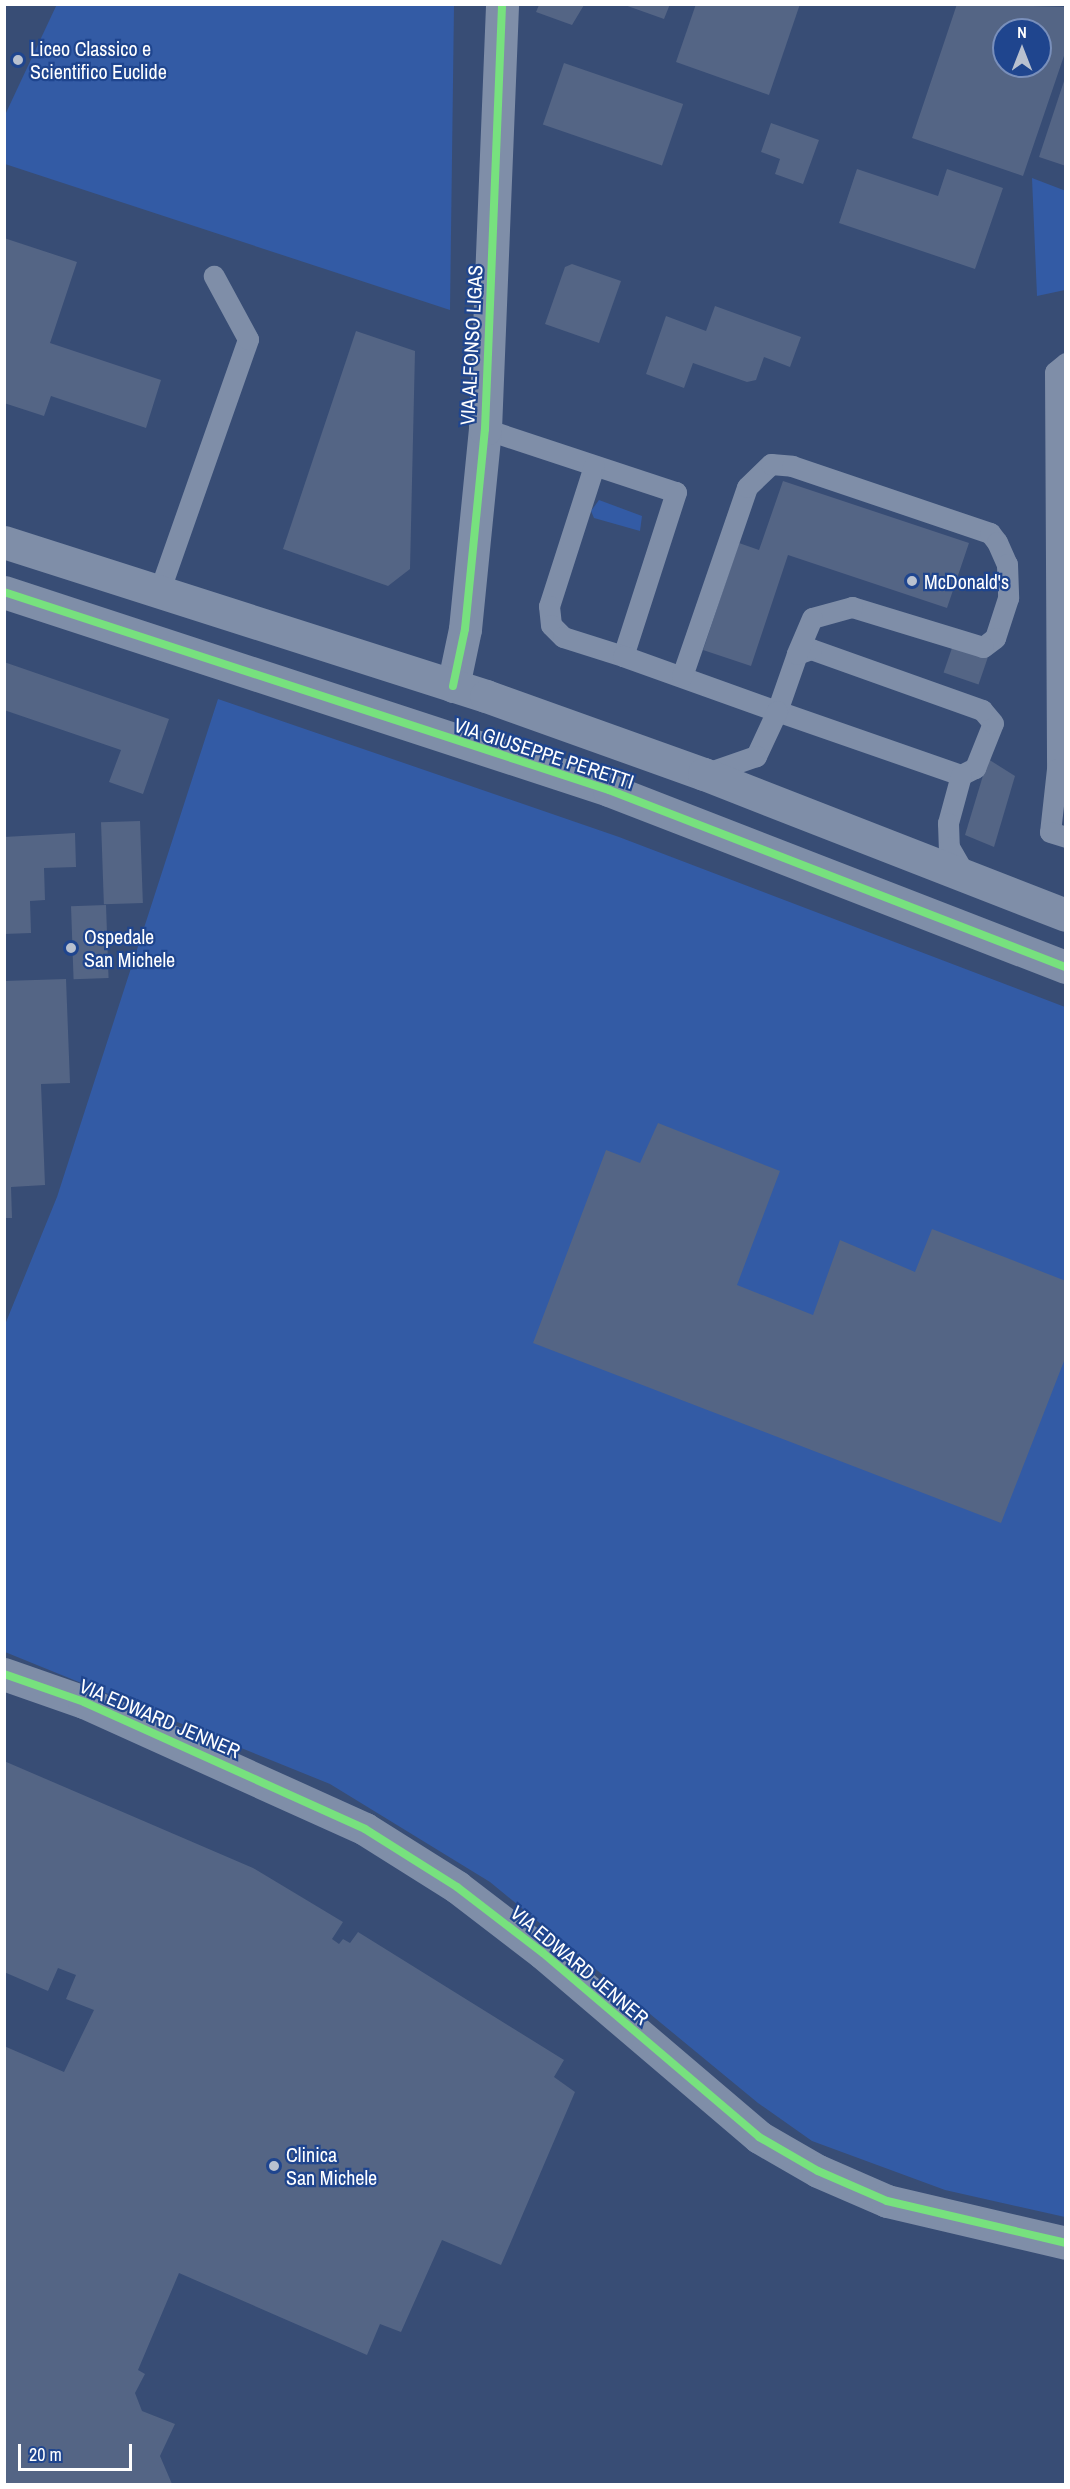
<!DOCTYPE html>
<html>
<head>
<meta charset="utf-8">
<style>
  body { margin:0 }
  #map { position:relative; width:1070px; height:2489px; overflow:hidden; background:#384d75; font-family:"Archivo Narrow",sans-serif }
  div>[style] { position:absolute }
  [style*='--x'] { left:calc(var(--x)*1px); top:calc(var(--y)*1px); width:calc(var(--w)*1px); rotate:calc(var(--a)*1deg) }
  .green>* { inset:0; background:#335ba5 }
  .building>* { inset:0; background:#546585; transform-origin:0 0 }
  .service>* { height:21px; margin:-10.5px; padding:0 10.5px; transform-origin:10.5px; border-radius:10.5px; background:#7f8ea8 }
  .minor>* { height:33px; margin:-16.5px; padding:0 16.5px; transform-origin:16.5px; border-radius:16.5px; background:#7f8ea8 }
  .tertiary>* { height:33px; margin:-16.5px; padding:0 16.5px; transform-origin:16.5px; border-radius:16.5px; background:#7f8ea8 }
  .cycleway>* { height:8px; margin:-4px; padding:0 4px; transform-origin:4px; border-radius:4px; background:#77e17e }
  .dots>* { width:16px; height:16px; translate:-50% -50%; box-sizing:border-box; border:3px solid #1f458e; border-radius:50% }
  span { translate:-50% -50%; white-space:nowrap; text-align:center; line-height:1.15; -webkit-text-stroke:4.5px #1f458e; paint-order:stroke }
  .poi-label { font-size:20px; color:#fff }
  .left { translate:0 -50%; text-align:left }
  .street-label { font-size:20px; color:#fff }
  .frame { position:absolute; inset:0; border:6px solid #fff; pointer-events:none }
  .north { position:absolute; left:992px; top:18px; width:60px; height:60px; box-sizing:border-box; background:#1f458e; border:2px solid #798fbb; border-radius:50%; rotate:0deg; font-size:16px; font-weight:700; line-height:24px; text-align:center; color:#fff }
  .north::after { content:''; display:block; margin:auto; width:21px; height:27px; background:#b9c1cf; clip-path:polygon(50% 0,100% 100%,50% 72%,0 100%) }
  .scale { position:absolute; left:18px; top:2444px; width:114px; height:27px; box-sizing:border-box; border:3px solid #fff; border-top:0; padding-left:8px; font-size:18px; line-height:21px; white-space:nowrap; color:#fff; -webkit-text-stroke:4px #1f458e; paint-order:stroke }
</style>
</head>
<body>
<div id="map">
  <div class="green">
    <i style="clip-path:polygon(57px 4px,454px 5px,450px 310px,5px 164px,5px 115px)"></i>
    <i style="clip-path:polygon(1032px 178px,1066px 191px,1065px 290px,1037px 296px)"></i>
    <i style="clip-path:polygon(599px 500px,642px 516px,640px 531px,594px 518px,591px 511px)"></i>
    <i style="clip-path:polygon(218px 699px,619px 837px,1065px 1007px,1065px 2217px,945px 2190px,812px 2141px,758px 2103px,490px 1882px,330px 1784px,5px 1652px,4px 1327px,57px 1197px)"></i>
  </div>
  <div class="building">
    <i style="clip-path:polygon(622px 4px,670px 4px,664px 19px)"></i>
    <i style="clip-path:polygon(696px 4px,800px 4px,769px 95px,676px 62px)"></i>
    <i style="clip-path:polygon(evenodd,957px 4px,1066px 7px,1066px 50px,1023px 176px,912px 138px,957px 4px,1004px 30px,1040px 30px,1040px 66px,1004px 66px,1004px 30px)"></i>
    <i style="clip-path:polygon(539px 5px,584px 5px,572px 25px,536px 12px)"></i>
    <i style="left:564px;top:63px;width:126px;height:65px;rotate:19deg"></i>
    <i style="clip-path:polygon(1065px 78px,1066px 78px,1066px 166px,1039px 157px)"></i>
    <i style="clip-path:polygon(771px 123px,819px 140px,803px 184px,775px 174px,780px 159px,761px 152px)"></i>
    <i style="clip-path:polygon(857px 169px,938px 196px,947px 169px,1003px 188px,975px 269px,839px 223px)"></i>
    <i style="clip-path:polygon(4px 238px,77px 262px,50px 343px,161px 380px,146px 428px,51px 396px,44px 416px,4px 403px)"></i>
    <i style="clip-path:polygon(572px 264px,621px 281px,599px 343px,545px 324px,565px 267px)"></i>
    <i style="clip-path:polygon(715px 306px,801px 337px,790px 367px,764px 357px,756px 380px,747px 382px,693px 363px,684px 388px,646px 374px,666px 316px,706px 331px)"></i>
    <i style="clip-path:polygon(356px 331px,415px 351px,410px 569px,388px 586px,283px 549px)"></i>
    <i style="clip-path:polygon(783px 481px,969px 543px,947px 608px,788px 555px,751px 666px,703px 650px,739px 543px,759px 550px)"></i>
    <i style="left:953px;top:645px;width:37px;height:29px;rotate:19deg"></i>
    <i style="clip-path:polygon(4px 662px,169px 719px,143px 794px,109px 782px,121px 750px,4px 710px)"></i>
    <i style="clip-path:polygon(988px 759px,1015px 776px,994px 847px,965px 835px)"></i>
    <i style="left:140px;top:821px;width:82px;height:39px;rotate:88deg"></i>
    <i style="clip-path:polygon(75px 833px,76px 867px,44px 868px,45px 900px,30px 901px,31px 933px,4px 934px,4px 837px)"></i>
    <i style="left:106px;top:905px;width:73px;height:35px;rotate:88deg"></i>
    <i style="clip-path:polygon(66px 979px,70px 1083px,41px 1084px,45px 1185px,11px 1187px,12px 1218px,4px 1218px,4px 981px)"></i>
    <i style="clip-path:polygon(658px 1123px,780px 1171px,737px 1285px,813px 1315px,840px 1240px,915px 1272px,932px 1229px,1066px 1281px,1066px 1356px,1001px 1523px,533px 1343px,606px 1150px,640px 1163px)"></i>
    <i style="clip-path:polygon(4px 1761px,253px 1868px,343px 1922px,332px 1939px,339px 1944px,343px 1939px,350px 1943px,358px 1932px,564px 2060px,554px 2077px,575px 2092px,501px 2265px,442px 2240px,401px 2332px,380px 2324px,367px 2355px,179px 2273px,138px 2370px,145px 2374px,135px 2393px,142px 2411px,175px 2424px,160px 2456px,172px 2484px,4px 2484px,4px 2046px,64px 2072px,94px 2010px,66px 1999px,76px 1975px,58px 1968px,48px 1991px,4px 1972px)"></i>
  </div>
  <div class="service">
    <i style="--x:1066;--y:363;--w:14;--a:141"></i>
    <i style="--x:1055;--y:372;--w:397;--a:89.7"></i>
    <i style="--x:1057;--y:769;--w:63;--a:96.3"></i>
    <i style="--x:1050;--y:832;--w:17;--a:17"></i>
    <i style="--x:485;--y:429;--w:201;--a:18.3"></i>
    <i style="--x:676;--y:492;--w:172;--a:107.9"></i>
    <i style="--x:594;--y:466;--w:147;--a:107.8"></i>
    <i style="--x:549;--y:606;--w:19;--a:84"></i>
    <i style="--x:551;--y:625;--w:17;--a:45"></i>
    <i style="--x:563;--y:637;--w:63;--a:17.6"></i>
    <i style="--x:623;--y:656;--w:164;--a:19.7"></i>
    <i style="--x:777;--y:711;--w:195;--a:19.2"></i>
    <i style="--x:961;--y:775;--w:16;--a:-27"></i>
    <i style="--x:975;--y:768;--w:48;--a:-68.2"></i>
    <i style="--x:993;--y:723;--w:17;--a:-130"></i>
    <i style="--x:982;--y:710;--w:182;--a:-160.4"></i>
    <i style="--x:811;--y:649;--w:15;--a:160"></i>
    <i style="--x:797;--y:654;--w:60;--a:109.3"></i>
    <i style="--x:777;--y:711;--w:50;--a:115"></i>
    <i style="--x:756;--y:756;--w:55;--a:160.9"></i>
    <i style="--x:159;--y:592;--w:268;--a:-70.6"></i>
    <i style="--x:248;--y:339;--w:72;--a:-118.4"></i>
    <i style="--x:682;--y:676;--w:200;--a:-71"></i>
    <i style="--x:747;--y:487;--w:33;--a:-44"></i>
    <i style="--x:771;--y:464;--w:21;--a:5"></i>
    <i style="--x:792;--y:466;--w:209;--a:18.7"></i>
    <i style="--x:990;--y:533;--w:11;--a:52"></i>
    <i style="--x:997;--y:542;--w:24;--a:66"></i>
    <i style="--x:1007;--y:564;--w:34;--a:88"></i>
    <i style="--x:1008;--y:598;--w:42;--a:108"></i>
    <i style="--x:995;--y:638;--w:15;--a:143"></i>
    <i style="--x:983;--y:647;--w:137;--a:-163"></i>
    <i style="--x:852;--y:607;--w:41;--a:164.6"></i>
    <i style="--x:812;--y:618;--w:39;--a:113"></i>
    <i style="--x:961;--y:775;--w:50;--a:105.2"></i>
    <i style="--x:948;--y:823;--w:24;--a:88"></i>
    <i style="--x:949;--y:847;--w:34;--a:60"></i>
  </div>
  <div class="minor">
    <i style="--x:453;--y:686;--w:58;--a:-78.1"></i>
    <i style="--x:465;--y:629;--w:201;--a:-84.3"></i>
    <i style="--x:485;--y:429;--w:425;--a:-87.7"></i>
    <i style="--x:4;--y:1674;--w:85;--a:19.3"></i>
    <i style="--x:84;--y:1702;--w:308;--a:24.3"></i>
    <i style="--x:365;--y:1829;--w:109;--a:32.2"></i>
    <i style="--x:457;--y:1887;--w:108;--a:37.5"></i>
    <i style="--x:543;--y:1953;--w:284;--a:40.4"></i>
    <i style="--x:759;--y:2137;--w:68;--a:30"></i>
    <i style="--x:818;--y:2171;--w:75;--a:23.5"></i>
    <i style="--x:887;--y:2201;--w:184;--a:13.2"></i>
  </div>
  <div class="tertiary">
    <i style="--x:4;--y:542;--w:506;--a:17.72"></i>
    <i style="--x:486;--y:696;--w:232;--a:19.7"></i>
    <i style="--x:704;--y:774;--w:388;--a:21.3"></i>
    <i style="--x:4;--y:592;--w:637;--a:18.12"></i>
    <i style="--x:609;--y:790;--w:490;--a:21.2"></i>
  </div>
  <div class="cycleway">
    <i style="--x:4;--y:592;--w:637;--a:18.12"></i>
    <i style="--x:609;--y:790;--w:490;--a:21.2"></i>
    <i style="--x:453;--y:686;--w:58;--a:-78.1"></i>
    <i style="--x:465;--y:629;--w:201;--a:-84.3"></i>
    <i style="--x:485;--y:429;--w:425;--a:-87.7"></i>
    <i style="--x:4;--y:1674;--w:85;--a:19.3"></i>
    <i style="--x:84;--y:1702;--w:308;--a:24.3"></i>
    <i style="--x:365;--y:1829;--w:109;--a:32.2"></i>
    <i style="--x:457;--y:1887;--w:108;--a:37.5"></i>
    <i style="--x:543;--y:1953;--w:284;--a:40.4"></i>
    <i style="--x:759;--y:2137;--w:68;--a:30"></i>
    <i style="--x:818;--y:2171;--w:75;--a:23.5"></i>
    <i style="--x:887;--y:2201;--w:184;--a:13.2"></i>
  </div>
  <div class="dots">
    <i style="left:18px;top:60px;background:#b9c1cf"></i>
    <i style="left:912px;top:581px;background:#b9c1cf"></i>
    <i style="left:71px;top:948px;background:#b9c1cf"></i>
    <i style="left:274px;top:2166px;background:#b9c1cf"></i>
  </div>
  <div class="poi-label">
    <span class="left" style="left:30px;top:60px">Liceo Classico e<br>Scientifico Euclide</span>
    <span class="left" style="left:924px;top:581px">McDonald's</span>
    <span class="left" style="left:84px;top:948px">Ospedale<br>San Michele</span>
    <span class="left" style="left:286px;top:2166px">Clinica<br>San Michele</span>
  </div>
  <div class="street-label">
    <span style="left:471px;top:345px;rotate:-87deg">VIA ALFONSO LIGAS</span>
    <span style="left:544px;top:753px;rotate:18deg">VIA GIUSEPPE PERETTI</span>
    <span style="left:160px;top:1718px;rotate:23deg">VIA EDWARD JENNER</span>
    <span style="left:580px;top:1965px;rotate:40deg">VIA EDWARD JENNER</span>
  </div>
  <div class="frame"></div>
  <div class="north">N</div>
  <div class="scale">20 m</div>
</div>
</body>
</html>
